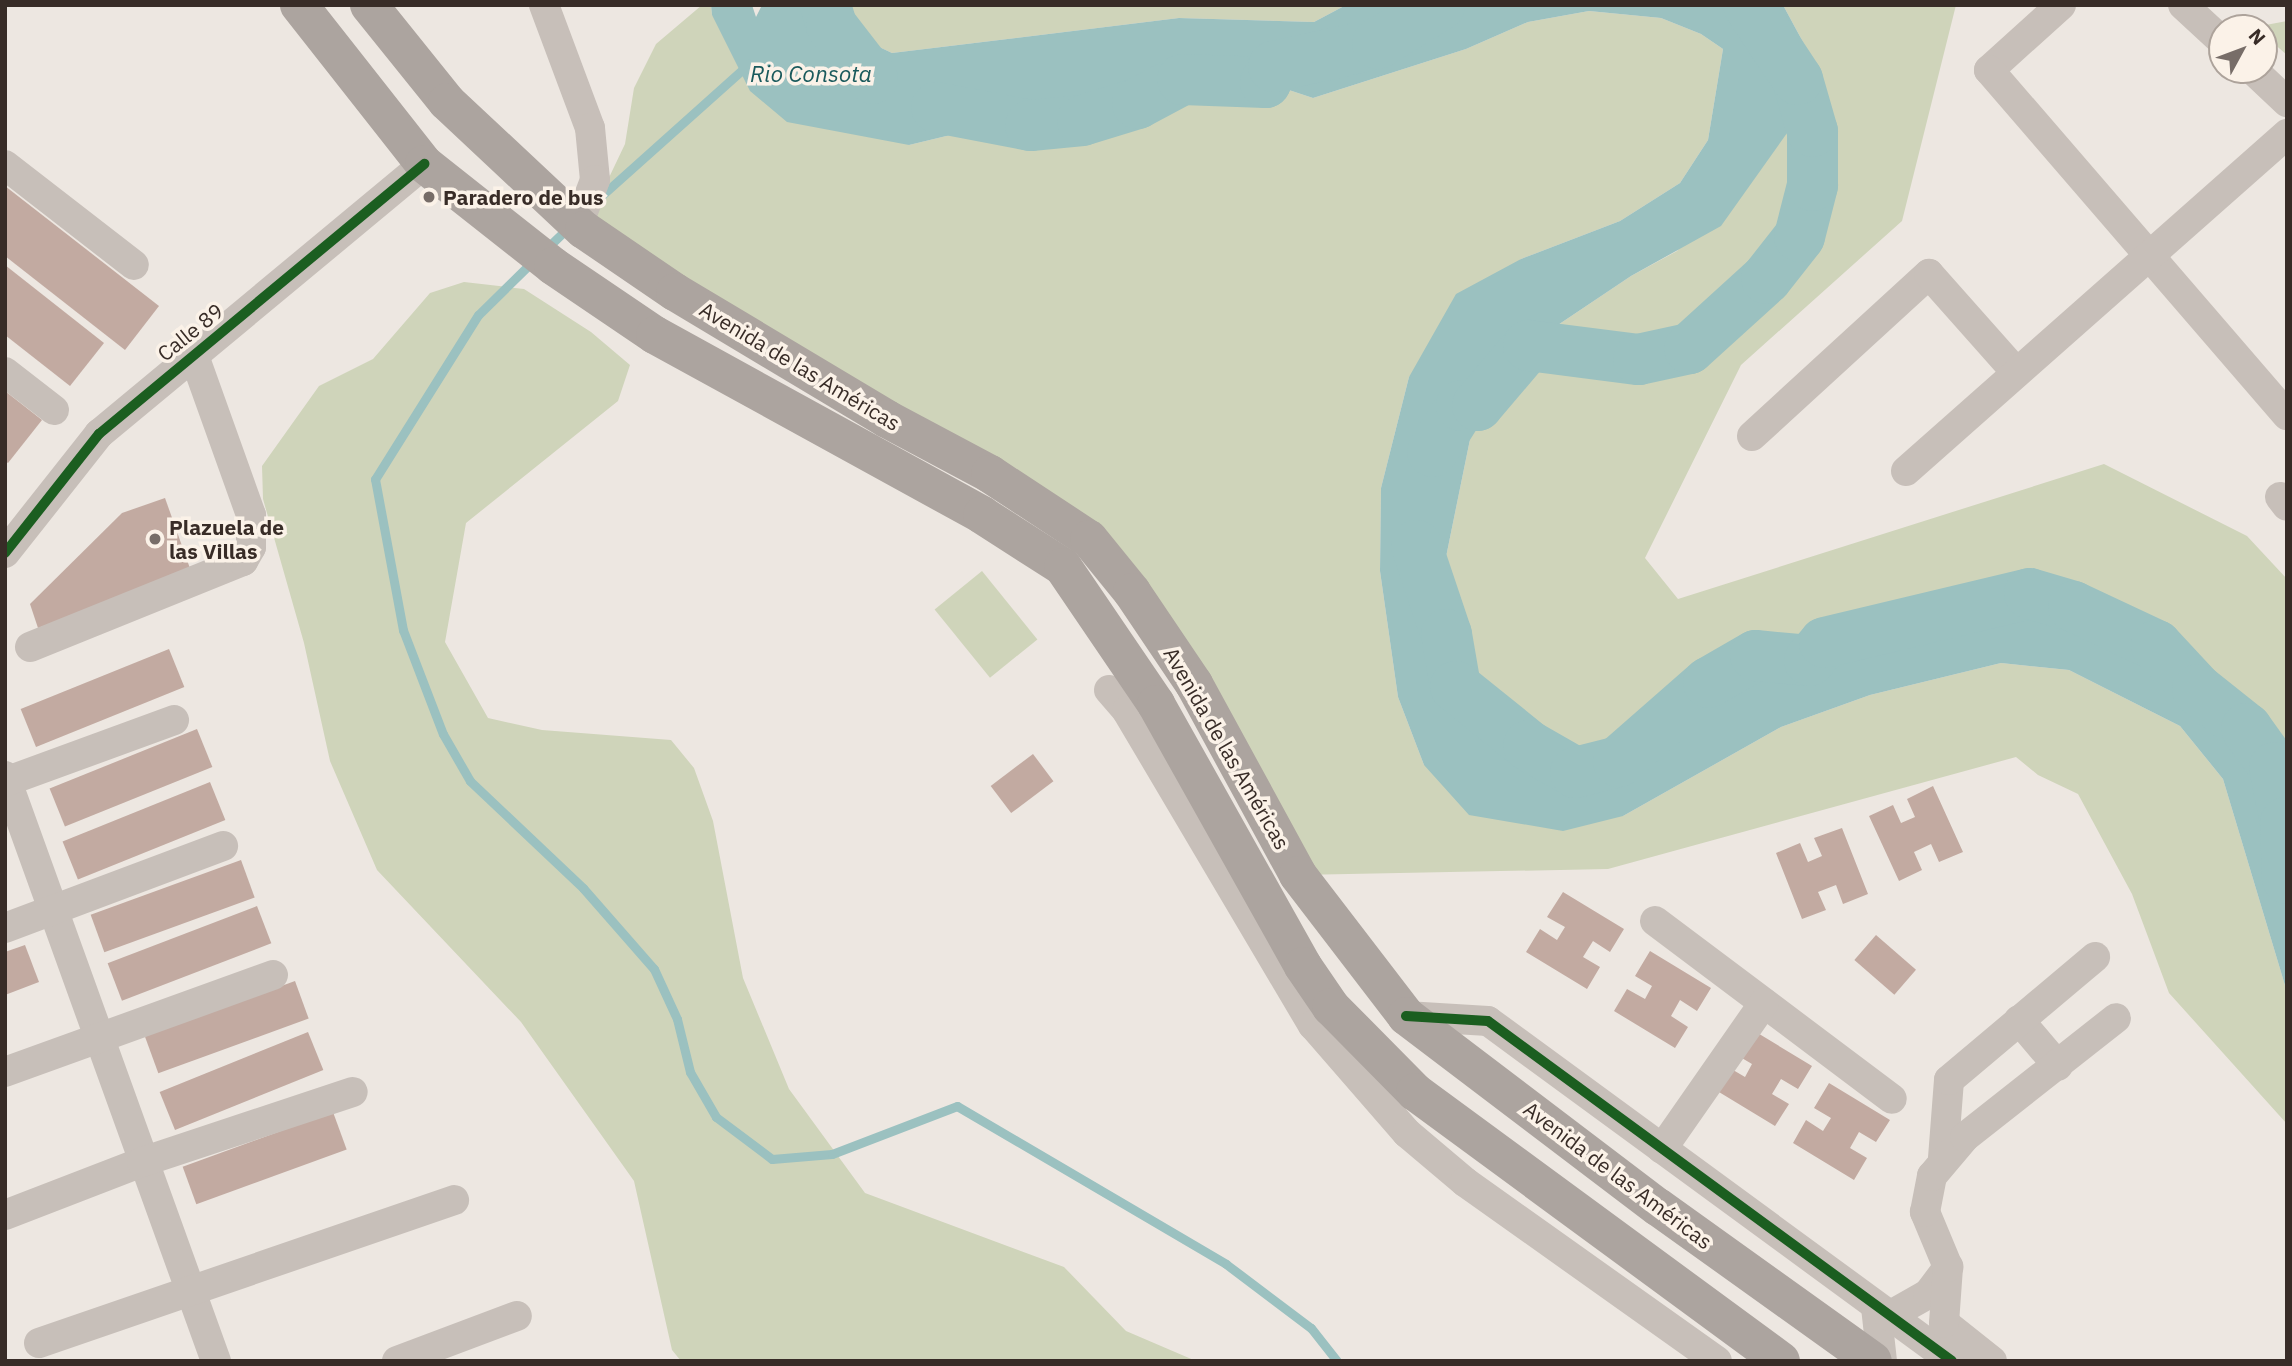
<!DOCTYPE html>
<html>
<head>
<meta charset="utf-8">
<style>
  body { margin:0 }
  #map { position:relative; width:2292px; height:1366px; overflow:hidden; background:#ede7e1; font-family:"IBM Plex Sans",sans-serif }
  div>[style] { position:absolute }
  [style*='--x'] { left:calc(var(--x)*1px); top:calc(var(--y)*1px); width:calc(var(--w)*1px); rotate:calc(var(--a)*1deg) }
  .green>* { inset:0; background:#cfd4ba; transform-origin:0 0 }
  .water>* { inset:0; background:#9bc1c0 }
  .stream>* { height:9px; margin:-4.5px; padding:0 4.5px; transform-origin:4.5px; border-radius:4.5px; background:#9bc1c0 }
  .river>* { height:51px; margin:-25.5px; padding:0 25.5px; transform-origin:25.5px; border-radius:25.5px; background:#9bc1c0 }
  .building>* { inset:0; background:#c2aaa1; transform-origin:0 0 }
  .minor>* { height:30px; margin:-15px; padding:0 15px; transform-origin:15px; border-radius:15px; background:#c7bfb9 }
  .major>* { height:38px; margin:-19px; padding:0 19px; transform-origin:19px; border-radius:19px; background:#aca49f }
  .cycleway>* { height:10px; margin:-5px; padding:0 5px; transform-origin:5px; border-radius:5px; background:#1b5e20 }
  .dots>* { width:19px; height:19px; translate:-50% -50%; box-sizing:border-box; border:4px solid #fbf2e8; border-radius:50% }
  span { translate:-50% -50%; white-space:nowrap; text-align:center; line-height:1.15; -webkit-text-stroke:7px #fbf2e8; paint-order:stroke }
  .poi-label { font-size:21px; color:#382c27; font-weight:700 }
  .left { translate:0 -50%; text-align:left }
  .street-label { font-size:21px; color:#382c27 }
  .water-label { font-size:23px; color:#1a5a5c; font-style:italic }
  .frame { position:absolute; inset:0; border:7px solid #382c27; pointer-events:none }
  .north { position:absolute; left:2208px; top:14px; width:70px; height:70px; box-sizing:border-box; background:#fbf2e8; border:2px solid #ada39b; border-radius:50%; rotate:49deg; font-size:19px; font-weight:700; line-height:28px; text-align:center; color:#382c27 }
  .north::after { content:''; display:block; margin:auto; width:24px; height:32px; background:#776d68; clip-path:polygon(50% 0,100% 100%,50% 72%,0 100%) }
</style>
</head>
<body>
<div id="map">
  <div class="green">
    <i style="clip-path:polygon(702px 5px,711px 5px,712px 15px,909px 145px,1182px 79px,1265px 82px,1313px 98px,1466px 49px,1528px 22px,1589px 11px,1661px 18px,1701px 34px,1723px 49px,1708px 140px,1680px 183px,1620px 221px,1521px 259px,1409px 377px,1381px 488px,1380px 571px,1398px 697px,1424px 765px,1623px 816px,1781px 727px,1870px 695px,2001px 663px,2069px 670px,2180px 726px,2223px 779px,2287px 992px,2287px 1124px,2169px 993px,2132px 894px,2078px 794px,2038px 775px,2016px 757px,1608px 869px,1298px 875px,1089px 539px,584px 230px,625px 144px,634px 88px,656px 44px)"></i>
    <i style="clip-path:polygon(825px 5px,1346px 5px,1314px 22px,1179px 18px,892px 53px,831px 25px)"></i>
    <i style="clip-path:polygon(1783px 5px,1956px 5px,1902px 221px,1741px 365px,1645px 558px,1678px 599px,2104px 464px,2247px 536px,2287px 579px,2287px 798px,2246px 728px,2028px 593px,1948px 613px,1749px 683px,1618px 761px,1575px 772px,1480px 734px,1455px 686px,1435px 611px,1477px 405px,1528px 345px,1631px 276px,1677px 251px,1824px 81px)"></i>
    <i style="clip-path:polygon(2287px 21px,2287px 55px,2264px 35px,2264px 28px,2255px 27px)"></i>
    <i style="clip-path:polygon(464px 282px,524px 289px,591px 332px,630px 365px,618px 401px,466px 523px,445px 642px,488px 718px,542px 730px,671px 740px,694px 768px,713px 821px,743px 978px,789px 1089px,865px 1193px,1064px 1267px,1126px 1331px,1196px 1361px,681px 1361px,672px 1350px,634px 1181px,521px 1022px,377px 870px,330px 761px,304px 643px,263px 499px,262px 466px,319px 386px,373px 359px,430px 293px)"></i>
    <i style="left:982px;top:571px;width:88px;height:61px;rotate:51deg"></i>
  </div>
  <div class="water">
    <i style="clip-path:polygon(711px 5px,752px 5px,756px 17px,762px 5px,825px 5px,832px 25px,892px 53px,1179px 18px,1314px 22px,1346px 5px,1783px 5px,1824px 81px,1721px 226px,1631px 276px,1528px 345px,1477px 405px,1435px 611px,1455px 686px,1480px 734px,1575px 772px,1618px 761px,1749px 683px,1875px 632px,2028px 593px,2073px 606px,2156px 645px,2216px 687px,2287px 798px,2287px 992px,2223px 779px,2180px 726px,2069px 670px,2001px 663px,1870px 695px,1781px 727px,1623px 816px,1563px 831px,1469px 815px,1424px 765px,1398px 697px,1380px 571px,1381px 488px,1409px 377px,1456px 294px,1521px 259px,1620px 221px,1680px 183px,1708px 140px,1723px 49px,1701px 34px,1661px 18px,1589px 11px,1528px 22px,1466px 49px,1313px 98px,1265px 82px,1182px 79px,909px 145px,787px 122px,750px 91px,712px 15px)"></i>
  </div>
  <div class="stream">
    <i style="--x:600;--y:197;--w:200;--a:-41.8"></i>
    <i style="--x:547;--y:248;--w:32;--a:-44"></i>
    <i style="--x:534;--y:260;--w:78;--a:135.5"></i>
    <i style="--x:478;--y:315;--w:194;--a:122.1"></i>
    <i style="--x:375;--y:479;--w:154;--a:79.5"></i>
    <i style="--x:403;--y:630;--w:111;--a:69"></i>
    <i style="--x:443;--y:734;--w:54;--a:60.1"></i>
    <i style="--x:470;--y:781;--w:156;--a:43.4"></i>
    <i style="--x:583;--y:888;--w:108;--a:48.8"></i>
    <i style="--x:654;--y:969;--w:55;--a:65.3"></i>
    <i style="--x:677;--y:1019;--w:55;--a:76.2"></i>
    <i style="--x:690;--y:1072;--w:52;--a:60"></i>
    <i style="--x:716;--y:1117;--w:70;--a:36.9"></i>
    <i style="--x:772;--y:1159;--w:60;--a:-4.8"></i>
    <i style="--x:832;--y:1154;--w:134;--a:-21"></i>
    <i style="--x:957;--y:1106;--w:312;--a:30.4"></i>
    <i style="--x:1226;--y:1264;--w:106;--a:37"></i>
    <i style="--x:1311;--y:1328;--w:42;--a:51.8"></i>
  </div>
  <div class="river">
    <i style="--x:825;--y:5;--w:21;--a:73"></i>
    <i style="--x:831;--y:25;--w:67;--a:52.3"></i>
    <i style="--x:936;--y:107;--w:96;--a:10.8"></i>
    <i style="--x:1030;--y:125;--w:52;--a:-5.5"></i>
    <i style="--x:1082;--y:120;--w:58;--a:-17.2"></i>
    <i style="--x:1137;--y:103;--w:51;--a:-28.1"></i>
    <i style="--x:1182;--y:79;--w:83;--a:2.1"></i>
    <i style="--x:1265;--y:82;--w:18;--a:-63"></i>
    <i style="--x:1273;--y:66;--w:107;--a:-12.5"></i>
    <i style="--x:1377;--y:43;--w:73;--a:-31.5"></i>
    <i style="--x:1432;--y:451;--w:54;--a:-57.8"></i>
    <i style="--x:1461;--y:405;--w:16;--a:0"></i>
    <i style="--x:1477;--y:405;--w:79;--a:-49.6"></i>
    <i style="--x:1528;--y:345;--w:111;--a:7.3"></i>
    <i style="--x:1638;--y:359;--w:52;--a:-12.2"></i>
    <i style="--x:1689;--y:348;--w:104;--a:-42.3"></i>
    <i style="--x:1766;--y:278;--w:53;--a:-51.8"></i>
    <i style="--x:1799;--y:236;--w:53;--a:-75.7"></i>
    <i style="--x:1812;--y:185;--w:54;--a:-90"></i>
    <i style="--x:1812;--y:131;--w:54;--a:-106.1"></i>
    <i style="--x:1797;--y:79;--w:89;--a:-123.5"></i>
    <i style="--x:1416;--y:545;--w:94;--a:71.4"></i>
    <i style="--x:1446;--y:634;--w:53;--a:80.2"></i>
    <i style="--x:1455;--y:686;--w:94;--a:38.9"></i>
    <i style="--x:1528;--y:745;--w:54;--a:29.9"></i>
    <i style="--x:1575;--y:772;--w:44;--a:-14.3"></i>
    <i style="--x:1618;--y:761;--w:120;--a:-41.3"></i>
    <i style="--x:1708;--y:682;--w:54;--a:-29.9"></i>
    <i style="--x:1755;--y:655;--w:54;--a:5.3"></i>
    <i style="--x:1809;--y:660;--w:23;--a:-50"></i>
    <i style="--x:1824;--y:642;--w:211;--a:-13.4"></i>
    <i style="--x:2029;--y:593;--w:46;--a:16.5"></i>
    <i style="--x:2073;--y:606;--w:92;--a:25.2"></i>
    <i style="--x:2156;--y:645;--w:60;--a:47"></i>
    <i style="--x:2197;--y:689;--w:63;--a:38.5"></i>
    <i style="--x:2246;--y:728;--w:48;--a:54.3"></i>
    <i style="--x:2274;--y:767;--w:56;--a:78.7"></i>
    <i style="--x:2285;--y:822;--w:56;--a:88"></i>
  </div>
  <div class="building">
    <i style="clip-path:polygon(5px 186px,159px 306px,125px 350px,5px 256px)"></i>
    <i style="clip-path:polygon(5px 265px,104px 343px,70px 386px,5px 335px)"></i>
    <i style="clip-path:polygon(5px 391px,42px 420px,8px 463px,5px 461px)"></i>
    <i style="clip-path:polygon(165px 498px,192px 574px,38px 628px,30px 604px,122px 513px)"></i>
    <i style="left:169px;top:649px;width:41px;height:160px;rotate:68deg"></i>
    <i style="left:197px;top:729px;width:41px;height:159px;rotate:68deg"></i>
    <i style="left:1033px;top:754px;width:34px;height:53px;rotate:53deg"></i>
    <i style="left:210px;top:782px;width:41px;height:159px;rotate:68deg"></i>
    <i style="clip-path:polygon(1933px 786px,1963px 852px,1939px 862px,1931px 844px,1914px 852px,1922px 870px,1899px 881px,1869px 816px,1893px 805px,1901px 823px,1915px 817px,1907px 799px)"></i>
    <i style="clip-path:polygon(1842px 828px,1868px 894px,1843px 904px,1836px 885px,1818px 892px,1826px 910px,1802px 919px,1776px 853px,1800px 843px,1808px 862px,1822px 856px,1814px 838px)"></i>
    <i style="left:241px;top:860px;width:40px;height:160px;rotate:70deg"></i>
    <i style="clip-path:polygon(1563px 892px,1624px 929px,1610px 952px,1593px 941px,1583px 957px,1600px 967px,1587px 989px,1526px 952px,1540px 929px,1557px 940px,1565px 927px,1547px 917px)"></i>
    <i style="left:257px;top:906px;width:40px;height:160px;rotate:69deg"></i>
    <i style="left:1876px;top:935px;width:53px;height:33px;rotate:41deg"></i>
    <i style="clip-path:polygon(25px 945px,39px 982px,5px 995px,5px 952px)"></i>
    <i style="clip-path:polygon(1650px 951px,1711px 988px,1697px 1011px,1680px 1000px,1671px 1016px,1688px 1027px,1675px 1048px,1614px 1011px,1627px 989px,1645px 999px,1652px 986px,1635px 976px)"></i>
    <i style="left:295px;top:981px;width:40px;height:160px;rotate:70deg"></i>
    <i style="clip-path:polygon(1751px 1029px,1812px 1066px,1798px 1089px,1781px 1079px,1772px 1094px,1789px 1104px,1775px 1126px,1714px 1089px,1728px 1067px,1745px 1077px,1752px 1064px,1735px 1054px)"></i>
    <i style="left:308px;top:1032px;width:41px;height:160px;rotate:68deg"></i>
    <i style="clip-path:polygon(1829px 1083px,1890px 1120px,1876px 1142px,1859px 1132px,1850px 1148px,1867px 1158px,1854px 1180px,1793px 1143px,1806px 1120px,1823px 1131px,1831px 1118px,1814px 1108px)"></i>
    <i style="left:333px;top:1112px;width:40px;height:160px;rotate:70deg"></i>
  </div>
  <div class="minor">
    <i style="--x:544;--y:5;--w:131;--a:69.5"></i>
    <i style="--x:590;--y:128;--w:52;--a:84.5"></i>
    <i style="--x:595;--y:180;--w:48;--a:110.7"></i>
    <i style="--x:2061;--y:5;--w:97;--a:137.9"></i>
    <i style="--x:1989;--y:70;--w:456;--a:49.2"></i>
    <i style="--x:2183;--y:5;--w:53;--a:42.7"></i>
    <i style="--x:2253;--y:70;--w:47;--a:43.3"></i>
    <i style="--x:5;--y:165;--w:163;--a:37.8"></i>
    <i style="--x:5;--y:372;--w:62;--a:37.8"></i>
    <i style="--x:1752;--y:436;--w:240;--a:-42.5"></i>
    <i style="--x:1929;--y:274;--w:131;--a:48.4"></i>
    <i style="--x:1906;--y:471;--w:509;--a:-41.49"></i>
    <i style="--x:2280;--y:497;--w:11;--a:52"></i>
    <i style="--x:5;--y:553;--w:152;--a:-51.7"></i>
    <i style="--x:99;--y:434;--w:423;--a:-39.7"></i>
    <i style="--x:30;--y:647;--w:230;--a:-22"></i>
    <i style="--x:243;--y:561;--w:16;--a:-60"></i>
    <i style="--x:251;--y:547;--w:32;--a:-90"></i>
    <i style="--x:251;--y:515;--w:172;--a:-109.7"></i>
    <i style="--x:1109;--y:690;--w:28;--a:49"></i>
    <i style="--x:1127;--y:711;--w:365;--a:59.4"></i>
    <i style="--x:1313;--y:1025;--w:143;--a:49"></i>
    <i style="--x:1407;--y:1133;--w:76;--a:40.2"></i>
    <i style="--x:1465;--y:1182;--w:309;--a:35.4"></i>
    <i style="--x:5;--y:776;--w:622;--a:70.17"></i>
    <i style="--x:5;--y:782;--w:180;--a:-20.1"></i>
    <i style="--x:1655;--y:921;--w:296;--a:36.9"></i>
    <i style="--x:5;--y:928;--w:233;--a:-20.6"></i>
    <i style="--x:1406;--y:1016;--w:82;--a:3.5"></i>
    <i style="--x:1488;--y:1021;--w:575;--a:36.23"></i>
    <i style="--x:2019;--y:1020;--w:60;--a:49.7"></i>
    <i style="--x:5;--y:1072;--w:285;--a:-19.9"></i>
    <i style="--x:1662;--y:1149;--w:178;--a:-55.1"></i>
    <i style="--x:1943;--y:1158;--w:78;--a:-85.6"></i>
    <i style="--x:1949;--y:1080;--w:191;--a:-40.1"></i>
    <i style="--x:5;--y:1215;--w:147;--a:-21.1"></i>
    <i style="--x:142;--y:1162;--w:222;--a:-18.4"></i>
    <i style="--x:1876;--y:1307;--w:54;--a:83.7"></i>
    <i style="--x:1889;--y:1316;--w:45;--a:-29.4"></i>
    <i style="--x:1928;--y:1294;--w:34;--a:-53"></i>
    <i style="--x:39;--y:1343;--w:439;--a:-19"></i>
    <i style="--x:397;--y:1361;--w:128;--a:-20.6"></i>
    <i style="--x:1992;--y:1361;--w:61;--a:-141.6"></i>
    <i style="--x:1944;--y:1323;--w:56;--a:-85.9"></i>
    <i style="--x:1948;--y:1267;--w:60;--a:-112.7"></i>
    <i style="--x:1925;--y:1212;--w:37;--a:-79"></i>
    <i style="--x:1932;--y:1176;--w:51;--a:-49.8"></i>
    <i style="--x:1965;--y:1137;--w:192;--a:-38.2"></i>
  </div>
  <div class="major">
    <i style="--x:299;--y:5;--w:202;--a:51.8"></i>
    <i style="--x:424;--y:164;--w:164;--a:38.3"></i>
    <i style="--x:553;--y:266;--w:123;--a:34.1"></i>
    <i style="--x:655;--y:335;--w:373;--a:28.8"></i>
    <i style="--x:982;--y:515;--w:96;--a:32.7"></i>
    <i style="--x:1063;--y:567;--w:166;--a:55.8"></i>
    <i style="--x:1156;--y:704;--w:300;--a:60.7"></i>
    <i style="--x:1303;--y:966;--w:50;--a:55.7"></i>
    <i style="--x:1331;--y:1007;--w:120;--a:45.3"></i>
    <i style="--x:1415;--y:1092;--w:454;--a:36.3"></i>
    <i style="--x:369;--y:5;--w:124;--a:51.2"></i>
    <i style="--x:447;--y:102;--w:187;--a:43.1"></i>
    <i style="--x:584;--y:230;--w:110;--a:34.3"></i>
    <i style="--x:675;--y:292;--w:247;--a:30.9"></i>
    <i style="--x:887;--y:419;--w:117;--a:28.1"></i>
    <i style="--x:990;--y:474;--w:118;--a:33.3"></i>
    <i style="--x:1089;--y:539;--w:68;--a:50.9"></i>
    <i style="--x:1132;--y:592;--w:111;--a:56"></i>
    <i style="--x:1194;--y:684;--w:217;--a:61.4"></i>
    <i style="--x:1298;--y:875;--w:178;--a:52.5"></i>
    <i style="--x:1406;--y:1016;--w:316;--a:37.2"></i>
    <i style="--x:1658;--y:1207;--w:264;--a:35.6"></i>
  </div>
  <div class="cycleway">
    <i style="--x:5;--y:553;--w:152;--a:-51.7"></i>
    <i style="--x:99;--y:434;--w:423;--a:-39.7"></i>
    <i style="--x:1406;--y:1016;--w:82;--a:3.5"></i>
    <i style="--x:1488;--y:1021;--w:575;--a:36.23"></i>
  </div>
  <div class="dots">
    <i style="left:429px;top:197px;background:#776d68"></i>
    <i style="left:155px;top:539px;background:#776d68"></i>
  </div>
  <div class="poi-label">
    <span class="left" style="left:443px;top:197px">Paradero de bus</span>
    <span class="left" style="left:169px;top:539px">Plazuela de<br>las Villas</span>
  </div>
  <div class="street-label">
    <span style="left:190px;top:332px;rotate:-39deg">Calle 89</span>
    <span style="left:800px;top:366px;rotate:31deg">Avenida de las Américas</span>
    <span style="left:1227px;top:748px;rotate:60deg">Avenida de las Américas</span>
    <span style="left:1618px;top:1175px;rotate:37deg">Avenida de las Américas</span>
  </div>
  <div class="water-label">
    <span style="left:811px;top:73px">Rio Consota</span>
  </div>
  <div class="frame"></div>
  <div class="north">N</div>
</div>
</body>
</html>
